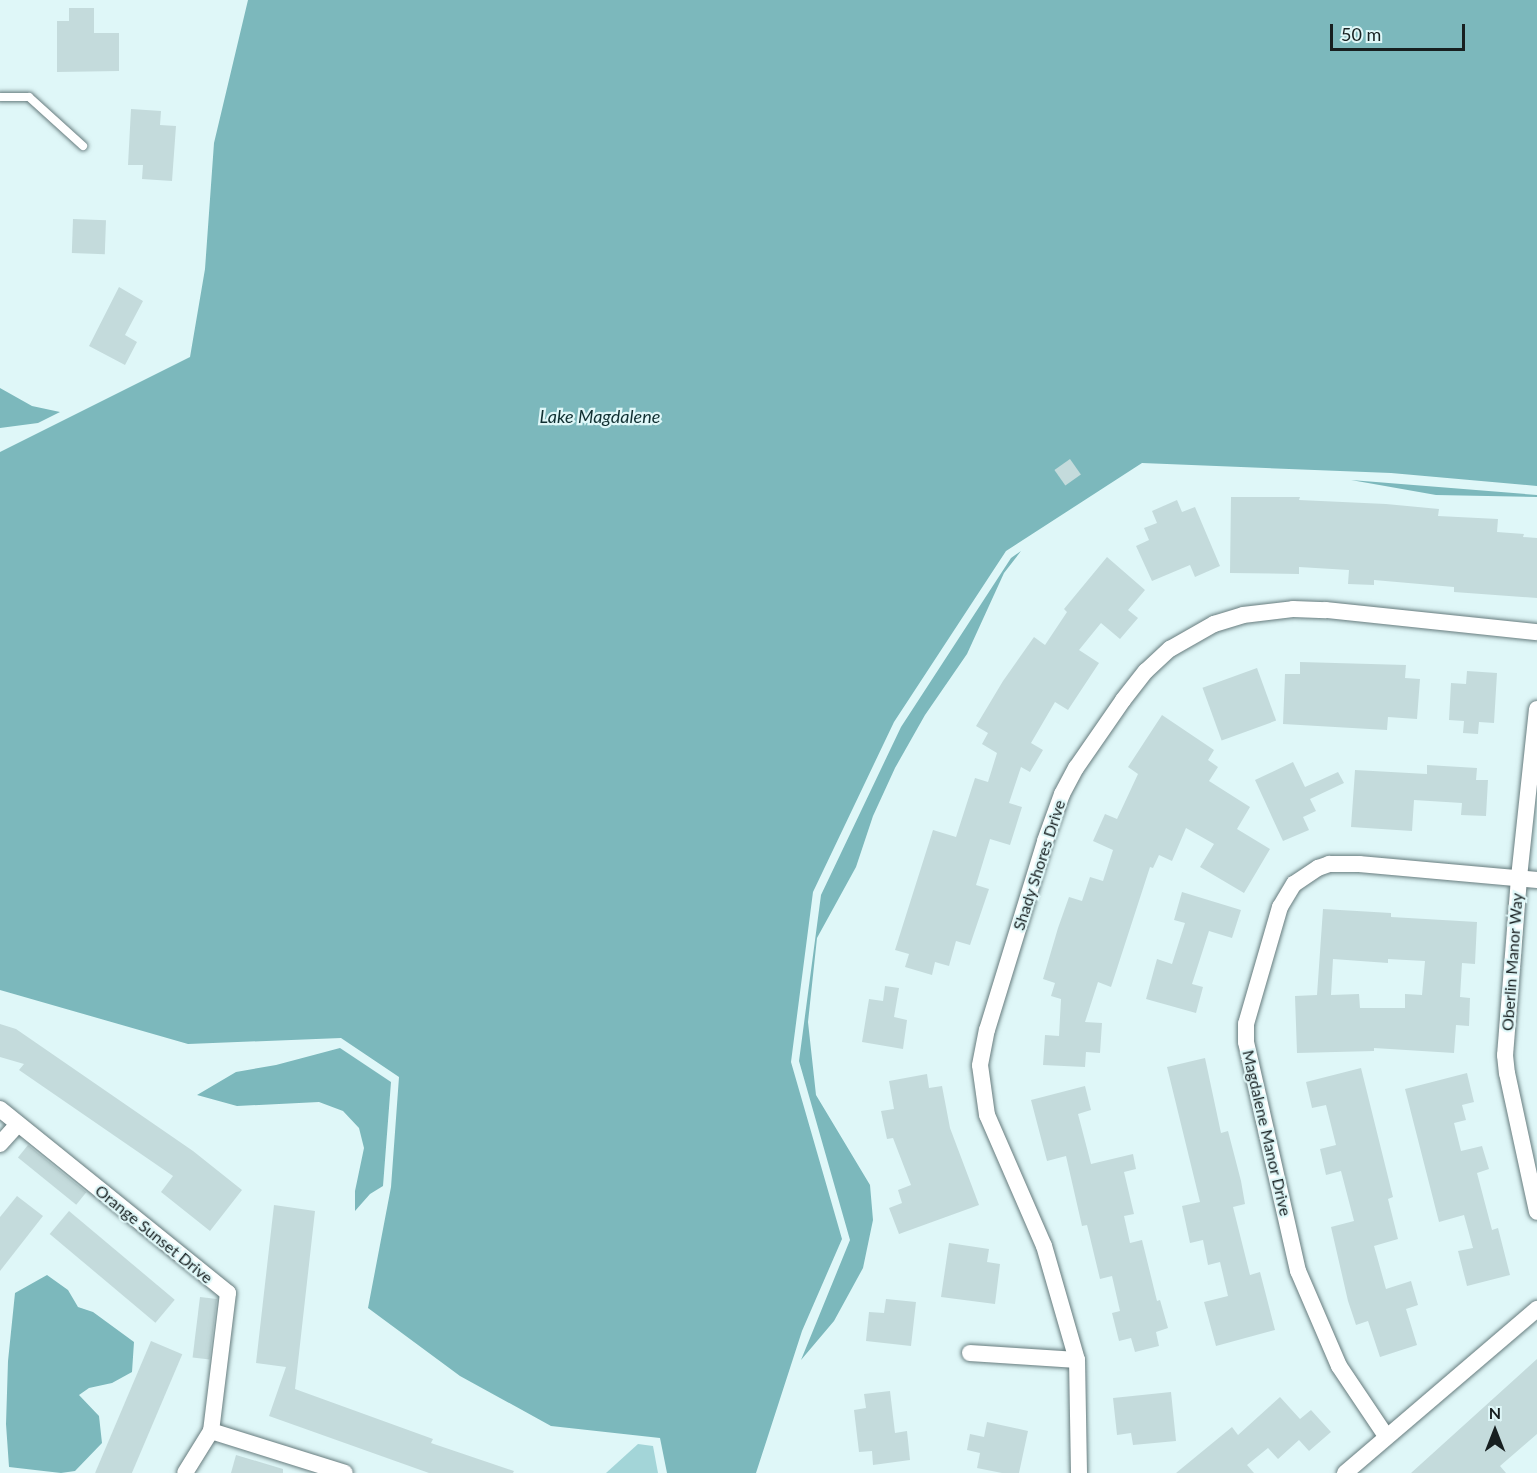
<!DOCTYPE html>
<html>
<head>
<meta charset="utf-8">
<style>
  body { margin:0 }
  #map { position:relative; width:1537px; height:1473px; overflow:hidden; background:#dff7f8; font-family:Lato,sans-serif }
  div>[style] { position:absolute }
  [style*='--x'] { left:calc(var(--x)*1px); top:calc(var(--y)*1px); width:calc(var(--w)*1px); rotate:calc(var(--a)*1deg) }
  .green>* { inset:0; background:#a3d5d8 }
  .water>* { inset:0; background:#7cb8bc }
  .building>* { inset:0; background:#c4dbdc; transform-origin:0 0 }
  .roads { filter:drop-shadow(0 0 2px #677c7e) drop-shadow(0 0 2px #677c7e) }
  .lane>* { height:8px; margin:-4px; padding:0 4px; transform-origin:4px; border-radius:4px; background:#fff }
  .street>* { height:16px; margin:-8px; padding:0 8px; transform-origin:8px; border-radius:8px; background:#fff }
  span { translate:-50% -50%; white-space:nowrap; text-align:center; line-height:1.15; -webkit-text-stroke:4.5px #dff7f8; paint-order:stroke }
  .street-label { font-size:16px; color:#171f20 }
  .water-label { font-size:18px; color:#102f31; font-style:italic }
  .north { position:absolute; left:1465px; top:1401px; width:60px; height:60px; -webkit-text-stroke:4px #dff7f8; paint-order:stroke; rotate:0deg; font-size:16px; font-weight:700; line-height:24px; text-align:center; color:#171f20 }
  .north::after { content:''; display:block; margin:auto; width:21px; height:27px; background:#171f20; clip-path:polygon(50% 0,100% 100%,50% 72%,0 100%) }
  .scale { position:absolute; left:1330px; top:24px; width:135px; height:27px; box-sizing:border-box; border:3px solid #171f20; border-top:0; padding-left:8px; font-size:18px; line-height:21px; white-space:nowrap; color:#171f20; -webkit-text-stroke:4px #dff7f8; paint-order:stroke }
</style>
</head>
<body>
<div id="map">
  <div class="green">
    <i style="clip-path:polygon(638px 1444px,653px 1446px,658px 1473px,606px 1473px)"></i>
  </div>
  <div class="water">
    <i style="clip-path:polygon(248px 0,1537px 0,1537px 486px,1391px 473px,1142px 463px,1006px 551px,894px 722px,813px 892px,791px 1062px,842px 1239px,802px 1331px,756px 1473px,667px 1473px,660px 1438px,551px 1426px,460px 1376px,368px 1308px,391px 1187px,399px 1077px,341px 1038px,188px 1044px,0 990px,0 452px,190px 357px,205px 269px,214px 143px)"></i>
    <i style="clip-path:polygon(0 388px,32px 406px,60px 412px,38px 423px,0 428px)"></i>
    <i style="clip-path:polygon(1351px 480px,1537px 495px,1537px 497px,1436px 495px)"></i>
    <i style="clip-path:polygon(1021px 551px,1004px 573px,967px 654px,925px 715px,895px 768px,873px 816px,856px 867px,817px 938px,808px 1022px,816px 1095px,870px 1185px,873px 1220px,863px 1268px,834px 1321px,801px 1360px,850px 1240px,799px 1061px,821px 895px,901px 727px,1011px 558px)"></i>
    <i style="clip-path:polygon(340px 1048px,391px 1082px,383px 1186px,370px 1194px,355px 1211px,355px 1191px,364px 1148px,359px 1128px,343px 1111px,319px 1102px,237px 1106px,197px 1095px,236px 1072px,276px 1065px)"></i>
    <i style="clip-path:polygon(47px 1275px,68px 1290px,78px 1307px,93px 1312px,134px 1342px,132px 1372px,112px 1383px,89px 1388px,79px 1395px,99px 1416px,102px 1443px,75px 1471px,61px 1473px,9px 1467px,6px 1424px,8px 1361px,15px 1293px)"></i>
  </div>
  <div class="building">
    <i style="clip-path:polygon(69px 8px,94px 8px,94px 33px,119px 33px,119px 71px,57px 72px,57px 21px,69px 21px)"></i>
    <i style="clip-path:polygon(131px 109px,161px 111px,160px 125px,176px 126px,172px 181px,142px 179px,143px 165px,128px 165px)"></i>
    <i style="left:73px;top:219px;width:33px;height:34px;rotate:2deg"></i>
    <i style="clip-path:polygon(119px 287px,143px 301px,125px 335px,137px 342px,125px 365px,89px 346px)"></i>
    <i style="left:1070px;top:459px;width:19px;height:19px;rotate:55deg"></i>
    <i style="clip-path:polygon(1231px 497px,1300px 497px,1299px 500px,1386px 504px,1439px 509px,1438px 516px,1498px 519px,1497px 532px,1524px 534px,1523px 537px,1537px 538px,1537px 598px,1454px 592px,1454px 587px,1374px 580px,1374px 585px,1348px 584px,1349px 570px,1299px 567px,1299px 574px,1230px 573px)"></i>
    <i style="clip-path:polygon(1177px 500px,1182px 512px,1195px 507px,1220px 566px,1195px 577px,1190px 565px,1152px 581px,1136px 546px,1149px 540px,1144px 528px,1157px 523px,1152px 511px)"></i>
    <i style="clip-path:polygon(1107px 557px,1145px 590px,1128px 610px,1138px 618px,1120px 639px,1101px 623px,1079px 650px,1099px 663px,1068px 710px,1055px 702px,1031px 743px,1043px 750px,1030px 772px,1021px 767px,1009px 803px,1022px 807px,1010px 845px,990px 839px,976px 885px,989px 889px,970px 945px,956px 941px,949px 966px,935px 962px,932px 975px,905px 967px,909px 954px,895px 950px,933px 830px,956px 837px,975px 778px,988px 782px,997px 753px,982px 744px,988px 733px,976px 726px,1003px 681px,1034px 637px,1045px 645px,1067px 612px,1064px 609px)"></i>
    <i style="clip-path:polygon(1300px 662px,1406px 665px,1405px 678px,1420px 679px,1417px 719px,1388px 717px,1387px 730px,1283px 724px,1285px 674px,1300px 674px)"></i>
    <i style="left:1257px;top:668px;width:56px;height:58px;rotate:70deg"></i>
    <i style="clip-path:polygon(1467px 671px,1497px 673px,1494px 723px,1479px 722px,1478px 734px,1463px 733px,1464px 721px,1449px 720px,1451px 683px,1466px 684px)"></i>
    <i style="clip-path:polygon(1162px 715px,1214px 750px,1208px 760px,1218px 767px,1209px 781px,1250px 807px,1237px 829px,1270px 849px,1244px 893px,1200px 867px,1214px 844px,1186px 828px,1172px 861px,1159px 855px,1153px 868px,1150px 867px,1111px 987px,1098px 982px,1085px 1022px,1102px 1023px,1100px 1053px,1086px 1052px,1085px 1067px,1043px 1065px,1045px 1035px,1059px 1036px,1061px 999px,1051px 996px,1055px 983px,1043px 979px,1058px 928px,1069px 897px,1082px 901px,1090px 877px,1103px 881px,1113px 850px,1093px 841px,1105px 814px,1117px 819px,1138px 774px,1128px 767px)"></i>
    <i style="clip-path:polygon(1293px 762px,1305px 787px,1338px 772px,1344px 783px,1310px 799px,1316px 811px,1303px 817px,1309px 830px,1283px 841px,1255px 780px)"></i>
    <i style="clip-path:polygon(1427px 765px,1477px 768px,1476px 780px,1488px 780px,1486px 816px,1461px 815px,1462px 803px,1414px 800px,1412px 831px,1351px 827px,1355px 770px,1427px 774px)"></i>
    <i style="clip-path:polygon(1182px 892px,1241px 910px,1232px 938px,1209px 931px,1192px 984px,1203px 987px,1196px 1013px,1146px 999px,1157px 959px,1172px 964px,1185px 923px,1174px 920px)"></i>
    <i style="clip-path:polygon(evenodd,1323px 909px,1391px 913px,1391px 917px,1477px 922px,1475px 964px,1462px 963px,1460px 997px,1470px 998px,1469px 1026px,1456px 1025px,1454px 1053px,1374px 1048px,1374px 1051px,1297px 1053px,1295px 996px,1317px 995px,1323px 909px,1333px 959px,1388px 963px,1388px 959px,1425px 961px,1422px 995px,1405px 994px,1405px 1008px,1360px 1008px,1359px 994px,1331px 995px,1333px 959px)"></i>
    <i style="clip-path:polygon(885px 986px,899px 988px,894px 1017px,907px 1020px,903px 1049px,862px 1042px,869px 999px,883px 1001px)"></i>
    <i style="clip-path:polygon(0 1024px,16px 1029px,193px 1151px,242px 1190px,210px 1231px,161px 1192px,173px 1176px,19px 1070px,24px 1064px,0 1057px)"></i>
    <i style="clip-path:polygon(1205px 1058px,1221px 1133px,1228px 1131px,1241px 1181px,1245px 1204px,1233px 1207px,1250px 1275px,1260px 1272px,1275px 1330px,1216px 1346px,1204px 1302px,1228px 1296px,1220px 1262px,1208px 1265px,1203px 1240px,1190px 1243px,1182px 1206px,1200px 1202px,1167px 1067px)"></i>
    <i style="clip-path:polygon(1361px 1068px,1393px 1197px,1388px 1199px,1398px 1239px,1374px 1246px,1386px 1289px,1411px 1281px,1418px 1305px,1406px 1309px,1417px 1345px,1380px 1357px,1368px 1321px,1356px 1325px,1348px 1301px,1331px 1227px,1354px 1221px,1341px 1171px,1326px 1175px,1320px 1149px,1336px 1145px,1326px 1105px,1312px 1108px,1306px 1082px)"></i>
    <i style="clip-path:polygon(1467px 1073px,1474px 1102px,1462px 1105px,1466px 1120px,1454px 1123px,1461px 1151px,1482px 1146px,1489px 1169px,1477px 1173px,1492px 1230px,1498px 1228px,1510px 1275px,1467px 1286px,1458px 1251px,1473px 1248px,1464px 1215px,1439px 1222px,1405px 1089px)"></i>
    <i style="clip-path:polygon(927px 1074px,929px 1088px,942px 1086px,950px 1128px,979px 1205px,899px 1234px,889px 1208px,902px 1203px,898px 1190px,911px 1185px,893px 1138px,887px 1139px,881px 1111px,894px 1109px,889px 1081px)"></i>
    <i style="clip-path:polygon(1085px 1086px,1091px 1110px,1078px 1114px,1091px 1164px,1133px 1154px,1136px 1169px,1124px 1172px,1134px 1214px,1124px 1216px,1130px 1243px,1142px 1240px,1157px 1301px,1160px 1300px,1168px 1328px,1156px 1332px,1159px 1346px,1135px 1352px,1131px 1338px,1119px 1341px,1112px 1313px,1120px 1311px,1112px 1276px,1100px 1279px,1087px 1225px,1082px 1226px,1066px 1156px,1047px 1161px,1031px 1100px)"></i>
    <i style="left:28px;top:1145px;width:75px;height:16px;rotate:39deg"></i>
    <i style="clip-path:polygon(17px 1196px,43px 1216px,0 1271px,0 1217px)"></i>
    <i style="clip-path:polygon(274px 1205px,315px 1211px,295px 1389px,433px 1439px,431px 1443px,514px 1471px,513px 1473px,429px 1473px,269px 1416px,286px 1367px,256px 1363px)"></i>
    <i style="left:69px;top:1211px;width:138px;height:30px;rotate:40deg"></i>
    <i style="clip-path:polygon(949px 1243px,989px 1249px,987px 1262px,1000px 1264px,995px 1304px,941px 1297px)"></i>
    <i style="left:200px;top:1297px;width:17px;height:61px;rotate:7deg"></i>
    <i style="clip-path:polygon(886px 1299px,916px 1302px,911px 1346px,866px 1341px,869px 1312px,884px 1313px)"></i>
    <i style="left:151px;top:1341px;width:34px;height:143px;rotate:23deg"></i>
    <i style="clip-path:polygon(1537px 1359px,1537px 1434px,1500px 1466px,1506px 1473px,1411px 1473px)"></i>
    <i style="clip-path:polygon(890px 1391px,895px 1433px,907px 1431px,910px 1460px,873px 1465px,872px 1451px,859px 1452px,854px 1410px,866px 1408px,864px 1394px)"></i>
    <i style="clip-path:polygon(1171px 1392px,1176px 1441px,1133px 1445px,1131px 1433px,1117px 1435px,1113px 1398px)"></i>
    <i style="clip-path:polygon(1280px 1397px,1300px 1419px,1311px 1410px,1331px 1432px,1309px 1451px,1299px 1440px,1278px 1459px,1268px 1448px,1247px 1465px,1254px 1473px,1176px 1473px,1232px 1427px,1238px 1435px)"></i>
    <i style="clip-path:polygon(987px 1422px,1028px 1431px,1019px 1473px,1002px 1473px,977px 1468px,980px 1453px,967px 1450px,970px 1434px,984px 1437px)"></i>
    <i style="clip-path:polygon(236px 1455px,283px 1469px,283px 1473px,231px 1473px)"></i>
  </div>
  <div class="roads">
    <div class="lane">
      <i style="--x:0;--y:97;--w:29;--a:0"></i>
      <i style="--x:29;--y:97;--w:73;--a:42.2"></i>
    </div>
    <div class="street">
      <i style="--x:1537;--y:709;--w:170;--a:96.1"></i>
      <i style="--x:1519;--y:878;--w:178;--a:94.5"></i>
      <i style="--x:1505;--y:1055;--w:18;--a:84"></i>
      <i style="--x:1507;--y:1073;--w:142;--a:77.8"></i>
      <i style="--x:0;--y:1109;--w:293;--a:38.9"></i>
      <i style="--x:228;--y:1293;--w:139;--a:97"></i>
      <i style="--x:211;--y:1431;--w:49;--a:121.8"></i>
      <i style="--x:0;--y:1144;--w:27;--a:-48"></i>
      <i style="--x:970;--y:1353;--w:107;--a:3.7"></i>
      <i style="--x:211;--y:1431;--w:140;--a:17.4"></i>
      <i style="--x:1386;--y:1436;--w:84;--a:-123.9"></i>
      <i style="--x:1339;--y:1366;--w:103;--a:-113.3"></i>
      <i style="--x:1298;--y:1271;--w:235;--a:-102.8"></i>
      <i style="--x:1246;--y:1042;--w:18;--a:-90"></i>
      <i style="--x:1246;--y:1024;--w:122;--a:-73.8"></i>
      <i style="--x:1280;--y:907;--w:27;--a:-59"></i>
      <i style="--x:1294;--y:884;--w:29;--a:-34"></i>
      <i style="--x:1318;--y:868;--w:12;--a:-20"></i>
      <i style="--x:1329;--y:864;--w:30;--a:0"></i>
      <i style="--x:1359;--y:864;--w:179;--a:5.1"></i>
      <i style="--x:1079;--y:1473;--w:113;--a:-91"></i>
      <i style="--x:1077;--y:1360;--w:119;--a:-106.1"></i>
      <i style="--x:1044;--y:1246;--w:143;--a:-113.5"></i>
      <i style="--x:987;--y:1115;--w:50;--a:-98"></i>
      <i style="--x:980;--y:1065;--w:36;--a:-79"></i>
      <i style="--x:987;--y:1030;--w:198;--a:-72.9"></i>
      <i style="--x:1045;--y:841;--w:50;--a:-70.1"></i>
      <i style="--x:1062;--y:794;--w:30;--a:-62"></i>
      <i style="--x:1076;--y:768;--w:83;--a:-55.3"></i>
      <i style="--x:1123;--y:700;--w:37;--a:-52"></i>
      <i style="--x:1146;--y:671;--w:33;--a:-43"></i>
      <i style="--x:1170;--y:649;--w:51;--a:-29.6"></i>
      <i style="--x:1214;--y:624;--w:30;--a:-17"></i>
      <i style="--x:1243;--y:615;--w:50;--a:-6.8"></i>
      <i style="--x:1293;--y:609;--w:33;--a:2"></i>
      <i style="--x:1326;--y:610;--w:212;--a:6"></i>
      <i style="--x:1345;--y:1473;--w:253;--a:-40.5"></i>
    </div>
  </div>
  <div class="street-label">
    <span style="left:1039px;top:865px;rotate:-72deg">Shady Shores Drive</span>
    <span style="left:1512px;top:962px;rotate:-86deg">Oberlin Manor Way</span>
    <span style="left:1267px;top:1133px;rotate:77deg">Magdalene Manor Drive</span>
    <span style="left:154px;top:1234px;rotate:39deg">Orange Sunset Drive</span>
  </div>
  <div class="water-label">
    <span style="left:600px;top:416px">Lake Magdalene</span>
  </div>
  <div class="north">N</div>
  <div class="scale">50 m</div>
</div>
</body>
</html>
